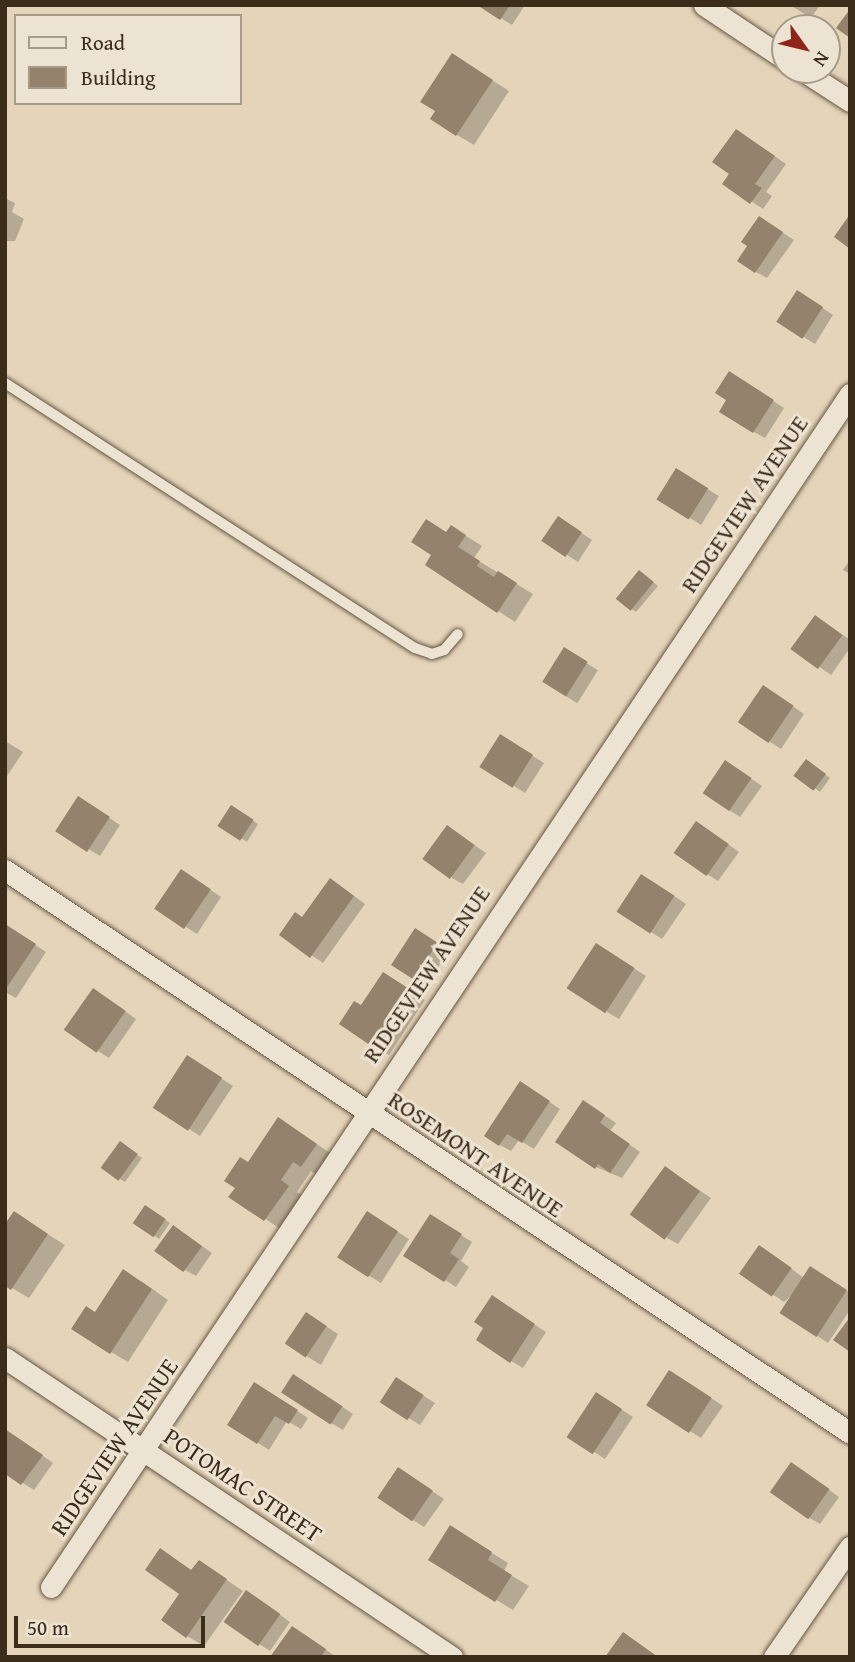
<!DOCTYPE html>
<html>
<head>
<meta charset="utf-8">
<style>
  body { margin:0 }
  #map { position:relative; width:855px; height:1662px; overflow:hidden; background:#e4d4b9; font-family:"Gentium Book Plus",serif }
  div>[style] { position:absolute }
  [style*='--x'] { left:calc(var(--x)*1px); top:calc(var(--y)*1px); width:calc(var(--w)*1px); rotate:calc(var(--a)*1deg) }
  .shadow>* { inset:0; background:#0003; transform-origin:0 0 }
  .building>* { inset:0; background:#93836d; transform-origin:0 0 }
  .roads { filter:drop-shadow(0 0 2px #665642) drop-shadow(0 0 2px #665642) }
  .lane>* { height:10px; margin:-5px; padding:0 5px; transform-origin:5px; border-radius:5px; background:#ede3d2 }
  .street>* { height:21px; margin:-10.5px; padding:0 10.5px; transform-origin:10.5px; border-radius:10.5px; background:#ede3d2 }
  span { translate:-50% -50%; white-space:nowrap; text-align:center; line-height:1.15; -webkit-text-stroke:6px #ede3d2; paint-order:stroke }
  .street-label { font-size:24px; color:#3c2c1a }
  .frame { position:absolute; inset:0; border:7px solid #3c2c1a; pointer-events:none }
  .legend { position:absolute; left:14px; top:14px; width:228px; height:91px; box-sizing:border-box; background:#ede3d2; border:2px solid #a69a88; margin:0; padding:9px 12px; list-style:none; font-size:21px; color:#3c2c1a }
  .legend li { display:flex; align-items:center; gap:14px; height:35px }
  .legend b { width:35px; border:2px solid #a69a88 }
  .north { position:absolute; left:771px; top:14px; width:70px; height:70px; box-sizing:border-box; background:#ede3d2; border:2px solid #a69a88; border-radius:50%; rotate:124deg; font-size:19px; font-weight:700; line-height:28px; text-align:center; color:#3c2c1a }
  .north::after { content:''; display:block; margin:auto; width:24px; height:32px; background:#8f2418; clip-path:polygon(50% 0,100% 100%,50% 72%,0 100%) }
  .scale { position:absolute; left:14px; top:1616px; width:191px; height:32px; box-sizing:border-box; border:4px solid #3c2c1a; border-top:0; padding-left:9px; font-size:21px; line-height:24px; white-space:nowrap; color:#3c2c1a; -webkit-text-stroke:5px #ede3d2; paint-order:stroke }
</style>
</head>
<body>
<div id="map">
  <div class="shadow">
    <i style="clip-path:polygon(480px 5px,525px 5px,512px 25px)"></i>
    <i style="clip-path:polygon(790px 5px,820px 5px,811px 18px)"></i>
    <i style="clip-path:polygon(470px 66px,509px 91px,474px 145px,457px 135px,437px 111px)"></i>
    <i style="clip-path:polygon(748px 138px,786px 164px,766px 192px,772px 196px,763px 209px,724px 183px)"></i>
    <i style="clip-path:polygon(5px 198px,15px 203px,12px 212px,24px 219px,15px 241px,5px 241px)"></i>
    <i style="clip-path:polygon(771px 225px,794px 240px,767px 278px,756px 272px)"></i>
    <i style="clip-path:polygon(809px 299px,833px 315px,815px 344px,779px 322px)"></i>
    <i style="clip-path:polygon(741px 380px,784px 408px,765px 438px,754px 432px)"></i>
    <i style="clip-path:polygon(677px 471px,719px 496px,701px 525px,690px 518px)"></i>
    <i style="clip-path:polygon(570px 525px,592px 540px,578px 562px,567px 555px)"></i>
    <i style="clip-path:polygon(452px 527px,482px 546px,474px 558px,533px 594px,515px 622px,427px 565px)"></i>
    <i style="clip-path:polygon(850px 560px,850px 574px,843px 570px)"></i>
    <i style="clip-path:polygon(644px 575px,658px 586px,636px 612px,631px 609px)"></i>
    <i style="clip-path:polygon(827px 624px,850px 640px,850px 648px,831px 675px,793px 649px)"></i>
    <i style="left:564px;top:649px;width:40px;height:39px;rotate:32deg"></i>
    <i style="clip-path:polygon(775px 694px,804px 714px,781px 749px,770px 742px)"></i>
    <i style="clip-path:polygon(5px 741px,23px 752px,5px 779px)"></i>
    <i style="clip-path:polygon(512px 743px,544px 763px,525px 793px,482px 766px)"></i>
    <i style="clip-path:polygon(812px 765px,830px 778px,820px 792px,797px 775px)"></i>
    <i style="clip-path:polygon(737px 769px,762px 786px,740px 817px,729px 810px)"></i>
    <i style="clip-path:polygon(90px 805px,120px 825px,100px 856px,58px 831px)"></i>
    <i style="left:231px;top:807px;width:32px;height:21px;rotate:32deg"></i>
    <i style="clip-path:polygon(448px 827px,486px 853px,463px 884px,452px 878px)"></i>
    <i style="clip-path:polygon(708px 830px,739px 852px,718px 881px,707px 874px)"></i>
    <i style="clip-path:polygon(193px 878px,221px 897px,197px 934px,186px 927px)"></i>
    <i style="clip-path:polygon(653px 882px,686px 904px,662px 939px,618px 911px)"></i>
    <i style="clip-path:polygon(342px 887px,365px 904px,323px 963px,281px 935px)"></i>
    <i style="clip-path:polygon(5px 925px,46px 952px,16px 998px,5px 992px)"></i>
    <i style="left:416px;top:931px;width:38px;height:41px;rotate:32deg"></i>
    <i style="clip-path:polygon(608px 952px,646px 976px,619px 1019px,607px 1012px)"></i>
    <i style="clip-path:polygon(395px 981px,425px 1000px,389px 1055px,378px 1048px)"></i>
    <i style="clip-path:polygon(105px 997px,136px 1019px,109px 1058px,98px 1051px)"></i>
    <i style="clip-path:polygon(199px 1064px,233px 1086px,200px 1136px,189px 1129px)"></i>
    <i style="clip-path:polygon(532px 1090px,560px 1109px,534px 1149px,519px 1140px,511px 1151px,500px 1145px)"></i>
    <i style="clip-path:polygon(595px 1109px,616px 1123px,610px 1131px,640px 1152px,622px 1178px,596px 1167px)"></i>
    <i style="clip-path:polygon(296px 1130px,333px 1155px,319px 1176px,311px 1171px,297px 1192px,305px 1197px,282px 1230px,231px 1196px,249px 1164px)"></i>
    <i style="clip-path:polygon(125px 1147px,142px 1158px,125px 1182px,120px 1179px)"></i>
    <i style="clip-path:polygon(666px 1168px,711px 1198px,678px 1244px,667px 1238px)"></i>
    <i style="clip-path:polygon(151px 1210px,170px 1223px,159px 1239px,135px 1222px)"></i>
    <i style="clip-path:polygon(14px 1213px,65px 1245px,29px 1298px,12px 1288px)"></i>
    <i style="clip-path:polygon(379px 1220px,409px 1239px,381px 1283px,340px 1258px)"></i>
    <i style="clip-path:polygon(442px 1223px,472px 1242px,461px 1261px,469px 1267px,456px 1287px,445px 1280px)"></i>
    <i style="clip-path:polygon(185px 1234px,212px 1253px,196px 1276px,185px 1270px)"></i>
    <i style="clip-path:polygon(771px 1254px,804px 1278px,822px 1275px,850px 1293px,850px 1310px,828px 1343px,781px 1312px,795px 1292px,784px 1302px,741px 1273px)"></i>
    <i style="clip-path:polygon(141px 1281px,168px 1300px,128px 1362px,111px 1352px)"></i>
    <i style="clip-path:polygon(503px 1304px,546px 1332px,523px 1368px,511px 1361px,486px 1328px)"></i>
    <i style="clip-path:polygon(318px 1321px,338px 1334px,321px 1365px,287px 1344px)"></i>
    <i style="clip-path:polygon(681px 1378px,723px 1406px,701px 1438px,648px 1405px)"></i>
    <i style="clip-path:polygon(305px 1382px,353px 1414px,343px 1430px,331px 1423px)"></i>
    <i style="clip-path:polygon(408px 1386px,435px 1403px,420px 1425px,383px 1402px)"></i>
    <i style="clip-path:polygon(266px 1391px,308px 1418px,301px 1429px,287px 1421px,269px 1450px,229px 1424px)"></i>
    <i style="clip-path:polygon(608px 1401px,633px 1417px,605px 1459px,594px 1452px)"></i>
    <i style="clip-path:polygon(18px 1438px,53px 1463px,34px 1490px,5px 1472px)"></i>
    <i style="clip-path:polygon(803px 1471px,839px 1497px,820px 1524px,808px 1517px)"></i>
    <i style="clip-path:polygon(410px 1476px,444px 1499px,424px 1527px,413px 1520px)"></i>
    <i style="clip-path:polygon(468px 1538px,508px 1563px,504px 1571px,529px 1586px,513px 1610px,431px 1559px)"></i>
    <i style="clip-path:polygon(161px 1551px,193px 1571px,200px 1562px,243px 1591px,204px 1646px,187px 1636px,182px 1594px)"></i>
    <i style="clip-path:polygon(258px 1599px,290px 1622px,270px 1651px,226px 1622px)"></i>
    <i style="clip-path:polygon(304px 1634px,336px 1657px,272px 1657px)"></i>
  </div>
  <div class="building">
    <i style="clip-path:polygon(477px 5px,510px 5px,500px 20px)"></i>
    <i style="clip-path:polygon(850px 9px,850px 38px,836px 28px)"></i>
    <i style="clip-path:polygon(452px 53px,493px 80px,456px 136px,430px 119px,435px 111px,420px 102px)"></i>
    <i style="clip-path:polygon(736px 129px,775px 156px,755px 184px,762px 188px,750px 204px,722px 184px,729px 174px,712px 162px)"></i>
    <i style="clip-path:polygon(850px 214px,850px 249px,834px 237px)"></i>
    <i style="clip-path:polygon(759px 216px,783px 232px,755px 273px,737px 261px,747px 246px,741px 242px)"></i>
    <i style="left:797px;top:290px;width:31px;height:38px;rotate:33deg"></i>
    <i style="clip-path:polygon(729px 371px,774px 400px,753px 433px,719px 412px,726px 400px,715px 393px)"></i>
    <i style="left:676px;top:468px;width:38px;height:37px;rotate:32deg"></i>
    <i style="left:558px;top:516px;width:29px;height:30px;rotate:34deg"></i>
    <i style="clip-path:polygon(426px 519px,446px 532px,451px 525px,466px 535px,458px 547px,480px 561px,477px 566px,494px 577px,498px 571px,517px 583px,497px 613px,425px 565px,431px 555px,411px 542px)"></i>
    <i style="left:639px;top:570px;width:19px;height:37px;rotate:39deg"></i>
    <i style="left:815px;top:615px;width:34px;height:42px;rotate:36deg"></i>
    <i style="left:564px;top:647px;width:28px;height:41px;rotate:32deg"></i>
    <i style="left:763px;top:685px;width:37px;height:45px;rotate:34deg"></i>
    <i style="left:500px;top:734px;width:39px;height:39px;rotate:32deg"></i>
    <i style="left:806px;top:759px;width:25px;height:21px;rotate:37deg"></i>
    <i style="left:725px;top:760px;width:32px;height:40px;rotate:34deg"></i>
    <i style="left:78px;top:796px;width:38px;height:42px;rotate:33deg"></i>
    <i style="left:231px;top:805px;width:27px;height:25px;rotate:33deg"></i>
    <i style="left:696px;top:821px;width:40px;height:39px;rotate:35deg"></i>
    <i style="left:447px;top:825px;width:34px;height:42px;rotate:36deg"></i>
    <i style="left:181px;top:869px;width:36px;height:48px;rotate:34deg"></i>
    <i style="left:641px;top:874px;width:40px;height:45px;rotate:33deg"></i>
    <i style="clip-path:polygon(330px 878px,354px 896px,310px 958px,279px 935px,295px 912px,302px 917px)"></i>
    <i style="clip-path:polygon(5px 924px,36px 944px,5px 990px)"></i>
    <i style="left:415px;top:928px;width:27px;height:44px;rotate:33deg"></i>
    <i style="left:596px;top:943px;width:46px;height:54px;rotate:33deg"></i>
    <i style="clip-path:polygon(383px 972px,414px 992px,377px 1050px,339px 1024px,354px 1001px,361px 1005px)"></i>
    <i style="left:93px;top:988px;width:40px;height:51px;rotate:35deg"></i>
    <i style="left:187px;top:1055px;width:42px;height:63px;rotate:33deg"></i>
    <i style="clip-path:polygon(520px 1081px,550px 1101px,522px 1143px,507px 1134px,499px 1146px,484px 1136px)"></i>
    <i style="clip-path:polygon(583px 1100px,605px 1115px,600px 1123px,630px 1144px,610px 1173px,598px 1164px,595px 1169px,555px 1142px)"></i>
    <i style="clip-path:polygon(278px 1117px,317px 1144px,301px 1167px,293px 1162px,281px 1180px,289px 1186px,264px 1221px,228px 1197px,235px 1188px,224px 1181px,240px 1157px,248px 1162px)"></i>
    <i style="left:120px;top:1141px;width:22px;height:33px;rotate:36deg"></i>
    <i style="left:665px;top:1166px;width:43px;height:60px;rotate:36deg"></i>
    <i style="left:145px;top:1205px;width:25px;height:22px;rotate:34deg"></i>
    <i style="clip-path:polygon(14px 1211px,48px 1234px,11px 1290px,5px 1286px,5px 1224px)"></i>
    <i style="left:367px;top:1211px;width:37px;height:55px;rotate:33deg"></i>
    <i style="clip-path:polygon(430px 1214px,462px 1234px,450px 1253px,459px 1259px,444px 1282px,403px 1256px)"></i>
    <i style="left:173px;top:1225px;width:36px;height:32px;rotate:36deg"></i>
    <i style="left:759px;top:1245px;width:40px;height:35px;rotate:35deg"></i>
    <i style="left:810px;top:1266px;width:44px;height:56px;rotate:33deg"></i>
    <i style="clip-path:polygon(123px 1269px,152px 1289px,110px 1354px,71px 1329px,86px 1306px,95px 1312px)"></i>
    <i style="clip-path:polygon(492px 1295px,535px 1324px,510px 1363px,476px 1340px,483px 1328px,474px 1322px)"></i>
    <i style="left:306px;top:1312px;width:25px;height:38px;rotate:34deg"></i>
    <i style="clip-path:polygon(850px 1317px,850px 1352px,833px 1340px)"></i>
    <i style="left:669px;top:1370px;width:51px;height:42px;rotate:33deg"></i>
    <i style="left:293px;top:1374px;width:59px;height:22px;rotate:33deg"></i>
    <i style="left:396px;top:1377px;width:33px;height:30px;rotate:33deg"></i>
    <i style="clip-path:polygon(254px 1382px,298px 1410px,289px 1424px,275px 1416px,257px 1444px,227px 1425px)"></i>
    <i style="left:596px;top:1392px;width:31px;height:54px;rotate:33deg"></i>
    <i style="clip-path:polygon(5px 1429px,43px 1455px,21px 1485px,5px 1474px)"></i>
    <i style="left:791px;top:1462px;width:47px;height:37px;rotate:35deg"></i>
    <i style="left:398px;top:1467px;width:42px;height:37px;rotate:34deg"></i>
    <i style="clip-path:polygon(450px 1525px,492px 1552px,488px 1560px,512px 1575px,495px 1602px,428px 1560px)"></i>
    <i style="clip-path:polygon(160px 1548px,191px 1570px,199px 1560px,227px 1579px,186px 1638px,161px 1620px,179px 1594px,145px 1570px)"></i>
    <i style="left:246px;top:1590px;width:42px;height:39px;rotate:35deg"></i>
    <i style="clip-path:polygon(292px 1626px,326px 1649px,321px 1657px,270px 1657px)"></i>
    <i style="clip-path:polygon(623px 1632px,658px 1657px,605px 1657px)"></i>
  </div>
  <div class="roads">
    <div class="lane">
      <i style="--x:5;--y:383;--w:488;--a:32.9"></i>
      <i style="--x:415;--y:648;--w:18;--a:19"></i>
      <i style="--x:432;--y:654;--w:13;--a:-18"></i>
      <i style="--x:444;--y:650;--w:21;--a:-49"></i>
    </div>
    <div class="street">
      <i style="--x:704;--y:5;--w:97;--a:33.7"></i>
      <i style="--x:802;--y:70;--w:57;--a:32.9"></i>
      <i style="--x:5;--y:870;--w:1015;--a:33.67"></i>
      <i style="--x:5;--y:1358;--w:538;--a:33.78"></i>
      <i style="--x:51;--y:1587;--w:1436;--a:-56.19"></i>
      <i style="--x:774;--y:1657;--w:134;--a:-55.4"></i>
    </div>
  </div>
  <div class="street-label">
    <span style="left:744px;top:504px;rotate:-56deg">RIDGEVIEW AVENUE</span>
    <span style="left:426px;top:974px;rotate:-56deg">RIDGEVIEW AVENUE</span>
    <span style="left:476px;top:1154px;rotate:34deg">ROSEMONT AVENUE</span>
    <span style="left:114px;top:1447px;rotate:-56deg">RIDGEVIEW AVENUE</span>
    <span style="left:243px;top:1485px;rotate:34deg">POTOMAC STREET</span>
  </div>
  <div class="frame"></div>
  <ul class="legend">
  <li><b style="height:9px;background:#ede3d2"></b>Road</li>
  <li><b style="height:19px;background:#93836d"></b>Building</li>
  </ul>
  <div class="north">N</div>
  <div class="scale">50 m</div>
</div>
</body>
</html>
